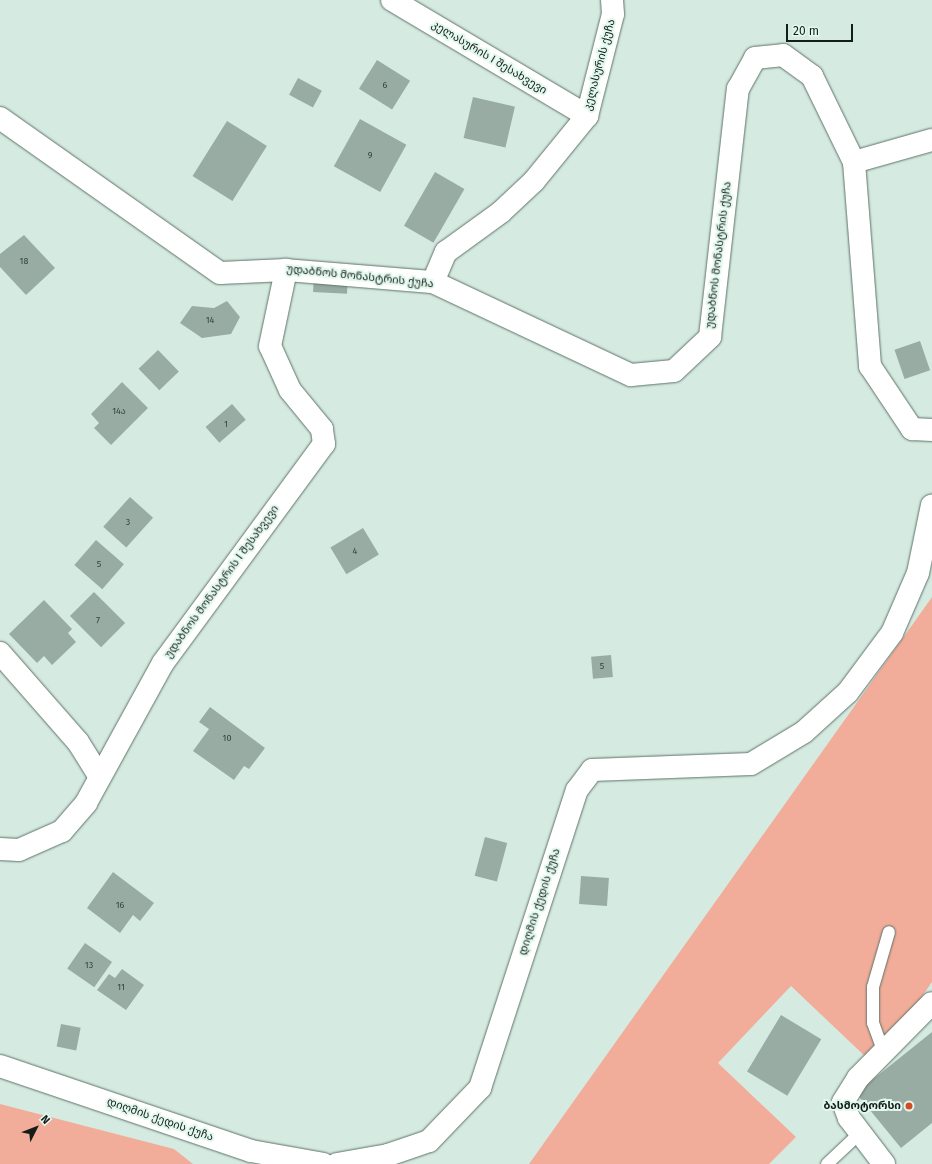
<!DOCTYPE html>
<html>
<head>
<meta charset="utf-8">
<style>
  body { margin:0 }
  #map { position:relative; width:932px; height:1164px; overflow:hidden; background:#d5ebe1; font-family:"Fira Sans","Noto Sans Georgian",sans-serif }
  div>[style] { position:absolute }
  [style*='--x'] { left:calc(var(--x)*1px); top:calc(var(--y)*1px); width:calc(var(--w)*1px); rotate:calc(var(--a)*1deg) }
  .green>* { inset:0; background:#f2ad9a }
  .building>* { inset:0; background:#98aca3; transform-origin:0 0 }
  .roads { filter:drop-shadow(0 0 1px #5f7269) drop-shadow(0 0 1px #5f7269) }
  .service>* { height:12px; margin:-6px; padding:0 6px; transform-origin:6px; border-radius:6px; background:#fff }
  .minor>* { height:22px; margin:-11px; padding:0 11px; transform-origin:11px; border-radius:11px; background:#fff }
  .dots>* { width:11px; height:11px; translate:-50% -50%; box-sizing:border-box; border:2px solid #e2f8ee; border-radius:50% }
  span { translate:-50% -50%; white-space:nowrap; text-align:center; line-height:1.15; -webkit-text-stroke:4px #e2f8ee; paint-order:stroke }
  .number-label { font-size:9px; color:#36413c }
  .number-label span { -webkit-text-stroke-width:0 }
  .street-label { font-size:11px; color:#151d1a }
  .poi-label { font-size:11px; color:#151d1a; font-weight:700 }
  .right { translate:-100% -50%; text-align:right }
  .north { position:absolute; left:16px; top:1108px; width:40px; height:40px; -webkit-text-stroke:3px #e2f8ee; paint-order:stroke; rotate:48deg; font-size:11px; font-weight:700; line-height:16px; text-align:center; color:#151d1a }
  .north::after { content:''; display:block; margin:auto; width:14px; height:18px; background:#151d1a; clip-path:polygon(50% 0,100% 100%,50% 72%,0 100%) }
  .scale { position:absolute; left:786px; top:24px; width:67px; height:18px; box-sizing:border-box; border:2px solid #151d1a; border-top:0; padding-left:5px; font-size:12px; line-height:14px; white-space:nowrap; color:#151d1a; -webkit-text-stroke:3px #e2f8ee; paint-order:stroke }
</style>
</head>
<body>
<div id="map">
  <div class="green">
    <i style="clip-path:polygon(932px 597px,932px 982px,903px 1024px,869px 1060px,791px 986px,718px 1063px,796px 1137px,769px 1164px,529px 1164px)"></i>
    <i style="clip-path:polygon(0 1104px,174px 1149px,193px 1164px,0 1164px)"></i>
  </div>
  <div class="building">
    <i style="left:377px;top:60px;width:39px;height:34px;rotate:32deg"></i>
    <i style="left:298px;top:78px;width:27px;height:19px;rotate:28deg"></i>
    <i style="left:473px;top:97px;width:43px;height:42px;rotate:13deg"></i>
    <i style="left:360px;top:119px;width:53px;height:54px;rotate:29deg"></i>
    <i style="left:227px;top:121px;width:47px;height:65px;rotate:32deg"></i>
    <i style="left:435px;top:172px;width:34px;height:62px;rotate:30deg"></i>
    <i style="clip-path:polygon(24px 235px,55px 268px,26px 295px,0 267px,0 254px)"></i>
    <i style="left:314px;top:274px;width:34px;height:18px;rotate:3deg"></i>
    <i style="clip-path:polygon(227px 301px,240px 317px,231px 334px,202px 338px,180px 323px,192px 306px,214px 308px)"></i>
    <i style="left:920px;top:341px;width:31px;height:27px;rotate:71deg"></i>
    <i style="left:158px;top:350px;width:30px;height:27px;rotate:46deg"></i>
    <i style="clip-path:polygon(122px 382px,148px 408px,111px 445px,94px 428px,99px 423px,91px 414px)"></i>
    <i style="left:232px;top:404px;width:21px;height:35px;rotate:49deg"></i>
    <i style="left:130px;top:497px;width:31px;height:40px;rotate:42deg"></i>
    <i style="left:363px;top:528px;width:31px;height:38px;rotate:59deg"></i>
    <i style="left:96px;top:540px;width:37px;height:33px;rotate:41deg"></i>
    <i style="left:94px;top:592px;width:44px;height:34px;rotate:45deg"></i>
    <i style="clip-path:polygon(44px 600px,72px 629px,68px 633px,76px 642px,52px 665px,44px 656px,37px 663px,9px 634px)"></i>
    <i style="left:611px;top:655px;width:22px;height:20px;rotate:85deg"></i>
    <i style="clip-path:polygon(210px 707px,265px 748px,249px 769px,244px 766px,234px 780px,193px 751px,209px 729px,199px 722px)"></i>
    <i style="left:485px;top:837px;width:23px;height:40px;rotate:15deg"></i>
    <i style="clip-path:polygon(113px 872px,154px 903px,140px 921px,133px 915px,120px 933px,87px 908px)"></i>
    <i style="left:581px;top:876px;width:28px;height:28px;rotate:4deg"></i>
    <i style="left:85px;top:943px;width:33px;height:31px;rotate:35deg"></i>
    <i style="clip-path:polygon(122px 969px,144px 985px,126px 1010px,97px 990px,109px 974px,115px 978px)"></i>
    <i style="left:781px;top:1015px;width:47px;height:66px;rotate:31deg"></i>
    <i style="left:61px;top:1024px;width:20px;height:23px;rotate:11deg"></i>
    <i style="clip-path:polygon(932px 1032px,932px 1123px,901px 1148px,856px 1093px)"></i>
  </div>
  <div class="roads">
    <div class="service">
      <i style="--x:884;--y:1053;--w:32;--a:-110"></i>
      <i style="--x:873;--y:1023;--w:36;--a:-90"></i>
      <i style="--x:873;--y:987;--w:57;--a:-73.8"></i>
      <i style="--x:827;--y:1164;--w:45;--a:-43.2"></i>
    </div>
    <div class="minor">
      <i style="--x:392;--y:0;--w:227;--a:30.7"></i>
      <i style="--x:0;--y:118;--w:269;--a:35.2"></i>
      <i style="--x:220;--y:273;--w:66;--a:-2.6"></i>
      <i style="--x:286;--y:270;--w:147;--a:4.7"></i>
      <i style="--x:433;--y:282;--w:219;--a:25.2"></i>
      <i style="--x:631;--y:375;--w:43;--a:-5.3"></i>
      <i style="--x:674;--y:371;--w:50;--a:-43.4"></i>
      <i style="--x:710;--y:337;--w:250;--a:-83.6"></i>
      <i style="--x:738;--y:89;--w:35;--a:-61"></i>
      <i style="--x:755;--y:58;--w:28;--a:-6"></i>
      <i style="--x:783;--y:55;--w:36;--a:36"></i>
      <i style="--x:812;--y:76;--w:96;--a:64"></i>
      <i style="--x:854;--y:162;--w:205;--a:85.5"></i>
      <i style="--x:870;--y:366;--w:76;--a:56.3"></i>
      <i style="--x:912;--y:429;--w:20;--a:3"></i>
      <i style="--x:854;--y:162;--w:81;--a:-15.8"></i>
      <i style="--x:433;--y:282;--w:33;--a:-67"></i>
      <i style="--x:446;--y:252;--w:68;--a:-36"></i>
      <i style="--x:501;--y:212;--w:45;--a:-43.2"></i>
      <i style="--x:534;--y:181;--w:84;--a:-50.8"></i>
      <i style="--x:587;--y:116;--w:105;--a:-75.7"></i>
      <i style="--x:613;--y:14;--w:14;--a:-94"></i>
      <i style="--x:0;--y:653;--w:118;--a:48.8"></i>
      <i style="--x:78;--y:742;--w:40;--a:58"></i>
      <i style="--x:0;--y:849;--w:19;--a:3"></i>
      <i style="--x:19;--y:850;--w:47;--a:-23.8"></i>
      <i style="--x:62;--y:831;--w:37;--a:-49"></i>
      <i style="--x:86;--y:803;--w:160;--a:-61.2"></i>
      <i style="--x:163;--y:663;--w:272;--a:-53.7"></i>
      <i style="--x:324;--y:444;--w:15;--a:-98"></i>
      <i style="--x:322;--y:429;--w:50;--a:-129.4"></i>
      <i style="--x:290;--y:390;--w:48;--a:-114.4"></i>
      <i style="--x:270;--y:346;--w:78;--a:-78.1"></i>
      <i style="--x:0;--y:1066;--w:265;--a:18.7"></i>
      <i style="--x:251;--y:1151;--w:73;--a:10.2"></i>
      <i style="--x:337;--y:1164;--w:52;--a:-10"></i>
      <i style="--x:388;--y:1155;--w:43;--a:-18.9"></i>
      <i style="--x:429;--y:1141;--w:74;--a:-46.1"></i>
      <i style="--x:480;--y:1088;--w:313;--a:-72"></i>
      <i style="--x:577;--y:790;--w:25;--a:-53"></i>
      <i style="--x:592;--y:770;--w:159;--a:-2.2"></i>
      <i style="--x:751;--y:764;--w:62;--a:-31.1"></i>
      <i style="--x:804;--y:732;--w:59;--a:-42.3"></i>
      <i style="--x:848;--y:692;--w:74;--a:-53.3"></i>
      <i style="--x:892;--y:633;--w:65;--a:-66.6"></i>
      <i style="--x:918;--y:573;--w:69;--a:-78.4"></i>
      <i style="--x:884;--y:1164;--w:58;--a:-127.3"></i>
      <i style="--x:849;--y:1118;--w:17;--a:-111"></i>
      <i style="--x:843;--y:1102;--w:28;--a:-58"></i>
      <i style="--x:858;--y:1078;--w:105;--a:-45.4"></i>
    </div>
  </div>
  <div class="dots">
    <i style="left:909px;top:1106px;background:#d34b22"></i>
  </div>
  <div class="number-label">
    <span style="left:385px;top:85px">6</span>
    <span style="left:370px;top:155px">9</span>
    <span style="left:24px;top:261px">18</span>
    <span style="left:210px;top:320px">14</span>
    <span style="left:119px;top:411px">14ა</span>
    <span style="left:226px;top:424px">1</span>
    <span style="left:128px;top:522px">3</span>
    <span style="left:355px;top:551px">4</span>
    <span style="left:99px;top:564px">5</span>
    <span style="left:98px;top:620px">7</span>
    <span style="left:602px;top:666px">5</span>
    <span style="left:227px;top:738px">10</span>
    <span style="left:120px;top:905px">16</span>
    <span style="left:89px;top:965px">13</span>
    <span style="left:121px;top:987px">11</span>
  </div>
  <div class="street-label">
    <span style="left:489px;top:58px;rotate:31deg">კელასურის I შესახვევი</span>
    <span style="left:600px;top:65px;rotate:-75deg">კელასურის ქუჩა</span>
    <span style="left:719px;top:255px;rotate:-83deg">უდაბნოს მონასტრის ქუჩა</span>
    <span style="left:360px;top:277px;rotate:6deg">უდაბნოს მონასტრის ქუჩა</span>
    <span style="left:222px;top:582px;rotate:-54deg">უდაბნოს მონასტრის I შესახვევი</span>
    <span style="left:540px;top:902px;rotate:-72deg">დიღმის ქედის ქუჩა</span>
    <span style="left:160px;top:1120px;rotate:19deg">დიღმის ქედის ქუჩა</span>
  </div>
  <div class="poi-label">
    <span class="right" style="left:901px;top:1106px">ბასმოტორსი</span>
  </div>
  <div class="north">N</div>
  <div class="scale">20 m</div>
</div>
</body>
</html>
